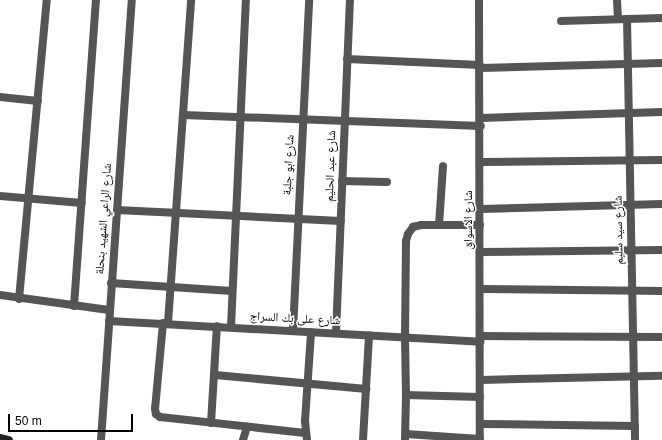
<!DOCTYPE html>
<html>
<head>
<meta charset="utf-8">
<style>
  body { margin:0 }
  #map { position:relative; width:662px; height:440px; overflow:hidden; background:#fff; font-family:Helvetica,"Noto Naskh Arabic",sans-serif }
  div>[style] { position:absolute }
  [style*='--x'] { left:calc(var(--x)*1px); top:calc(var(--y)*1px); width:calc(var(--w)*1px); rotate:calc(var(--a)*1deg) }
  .street>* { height:8px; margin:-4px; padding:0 4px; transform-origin:4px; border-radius:4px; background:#555 }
  .secondary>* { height:8px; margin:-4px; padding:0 4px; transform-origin:4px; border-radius:4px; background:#222 }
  span { translate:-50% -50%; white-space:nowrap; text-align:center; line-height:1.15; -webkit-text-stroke:3px #fff; paint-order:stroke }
  .street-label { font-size:12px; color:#000 }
  .scale { position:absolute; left:8px; top:414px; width:125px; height:18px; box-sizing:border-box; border:2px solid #000; border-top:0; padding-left:5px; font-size:12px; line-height:14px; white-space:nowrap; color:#000; -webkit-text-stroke:3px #fff; paint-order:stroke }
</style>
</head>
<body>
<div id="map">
  <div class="street">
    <i style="--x:479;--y:0;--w:440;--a:89.9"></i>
    <i style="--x:617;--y:0;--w:19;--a:87"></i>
    <i style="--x:627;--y:19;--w:421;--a:88.9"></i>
    <i style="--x:561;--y:21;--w:101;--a:-1.7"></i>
    <i style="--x:347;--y:59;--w:133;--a:2.6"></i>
    <i style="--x:480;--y:68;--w:182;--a:-1.6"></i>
    <i style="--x:0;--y:97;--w:38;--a:6"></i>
    <i style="--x:183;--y:115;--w:298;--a:2.1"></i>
    <i style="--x:481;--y:118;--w:181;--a:-1.9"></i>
    <i style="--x:481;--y:162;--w:181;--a:-0.6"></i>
    <i style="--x:342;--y:181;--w:45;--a:1.3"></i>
    <i style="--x:0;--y:196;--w:82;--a:4.9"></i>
    <i style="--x:481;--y:209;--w:181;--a:-1.6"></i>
    <i style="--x:117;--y:210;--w:224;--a:2.8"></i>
    <i style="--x:439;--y:225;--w:59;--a:-86.1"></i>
    <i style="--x:480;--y:252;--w:182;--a:-0.6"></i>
    <i style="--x:111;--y:283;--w:121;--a:3.8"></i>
    <i style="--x:480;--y:289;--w:182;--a:0.6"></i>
    <i style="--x:0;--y:295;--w:110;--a:7.8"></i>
    <i style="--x:19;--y:299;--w:300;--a:-84.7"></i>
    <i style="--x:74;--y:306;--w:307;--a:-85.9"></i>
    <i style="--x:109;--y:321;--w:372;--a:3.2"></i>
    <i style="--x:163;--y:323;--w:86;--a:95.3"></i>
    <i style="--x:155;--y:409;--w:5;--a:79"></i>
    <i style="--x:156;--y:414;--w:5;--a:37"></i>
    <i style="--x:160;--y:417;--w:146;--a:6.3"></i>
    <i style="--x:168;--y:323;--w:324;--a:-85.9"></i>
    <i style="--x:231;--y:327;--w:327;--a:-87.4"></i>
    <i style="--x:293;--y:331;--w:331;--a:-87.2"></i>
    <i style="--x:336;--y:333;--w:333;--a:-87.6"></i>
    <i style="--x:480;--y:336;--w:182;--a:0.3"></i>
    <i style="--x:215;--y:375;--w:152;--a:5.3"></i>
    <i style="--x:480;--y:380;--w:182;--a:-1.3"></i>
    <i style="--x:406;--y:395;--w:74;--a:1.5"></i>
    <i style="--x:211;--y:423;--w:97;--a:-86.5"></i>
    <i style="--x:480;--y:424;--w:155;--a:0.7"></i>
    <i style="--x:406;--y:434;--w:74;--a:3.9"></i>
    <i style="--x:101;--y:440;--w:441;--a:-86"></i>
    <i style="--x:243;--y:440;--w:14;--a:-73"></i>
    <i style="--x:307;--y:440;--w:19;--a:-96"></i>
    <i style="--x:305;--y:421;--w:89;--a:-86.1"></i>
    <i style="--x:363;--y:440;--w:105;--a:-86.7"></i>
    <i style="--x:405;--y:440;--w:45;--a:-88.7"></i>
    <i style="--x:406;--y:395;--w:58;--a:-91"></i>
    <i style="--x:405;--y:337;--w:96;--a:-89.4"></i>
    <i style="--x:406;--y:241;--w:7;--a:-74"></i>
    <i style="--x:408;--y:234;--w:9;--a:-54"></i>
    <i style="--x:413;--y:227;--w:8;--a:-14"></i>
    <i style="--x:421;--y:225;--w:59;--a:0"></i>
  </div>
  <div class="secondary">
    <i style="--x:0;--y:438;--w:9;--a:13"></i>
  </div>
  <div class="street-label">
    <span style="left:289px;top:165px;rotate:-87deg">شارع ابو جلبة</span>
    <span style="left:331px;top:166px;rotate:-88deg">شارع عبد الحليم</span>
    <span style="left:104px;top:219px;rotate:-86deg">شارع الراعي الشهيد بنحلة</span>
    <span style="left:469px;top:220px;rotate:-90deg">شارع الاسواق</span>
    <span style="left:619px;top:230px;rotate:-91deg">شارع سيد سليم</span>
    <span style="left:295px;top:319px;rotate:3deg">شارع على بك السراج</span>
  </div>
  <div class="scale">50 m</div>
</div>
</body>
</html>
